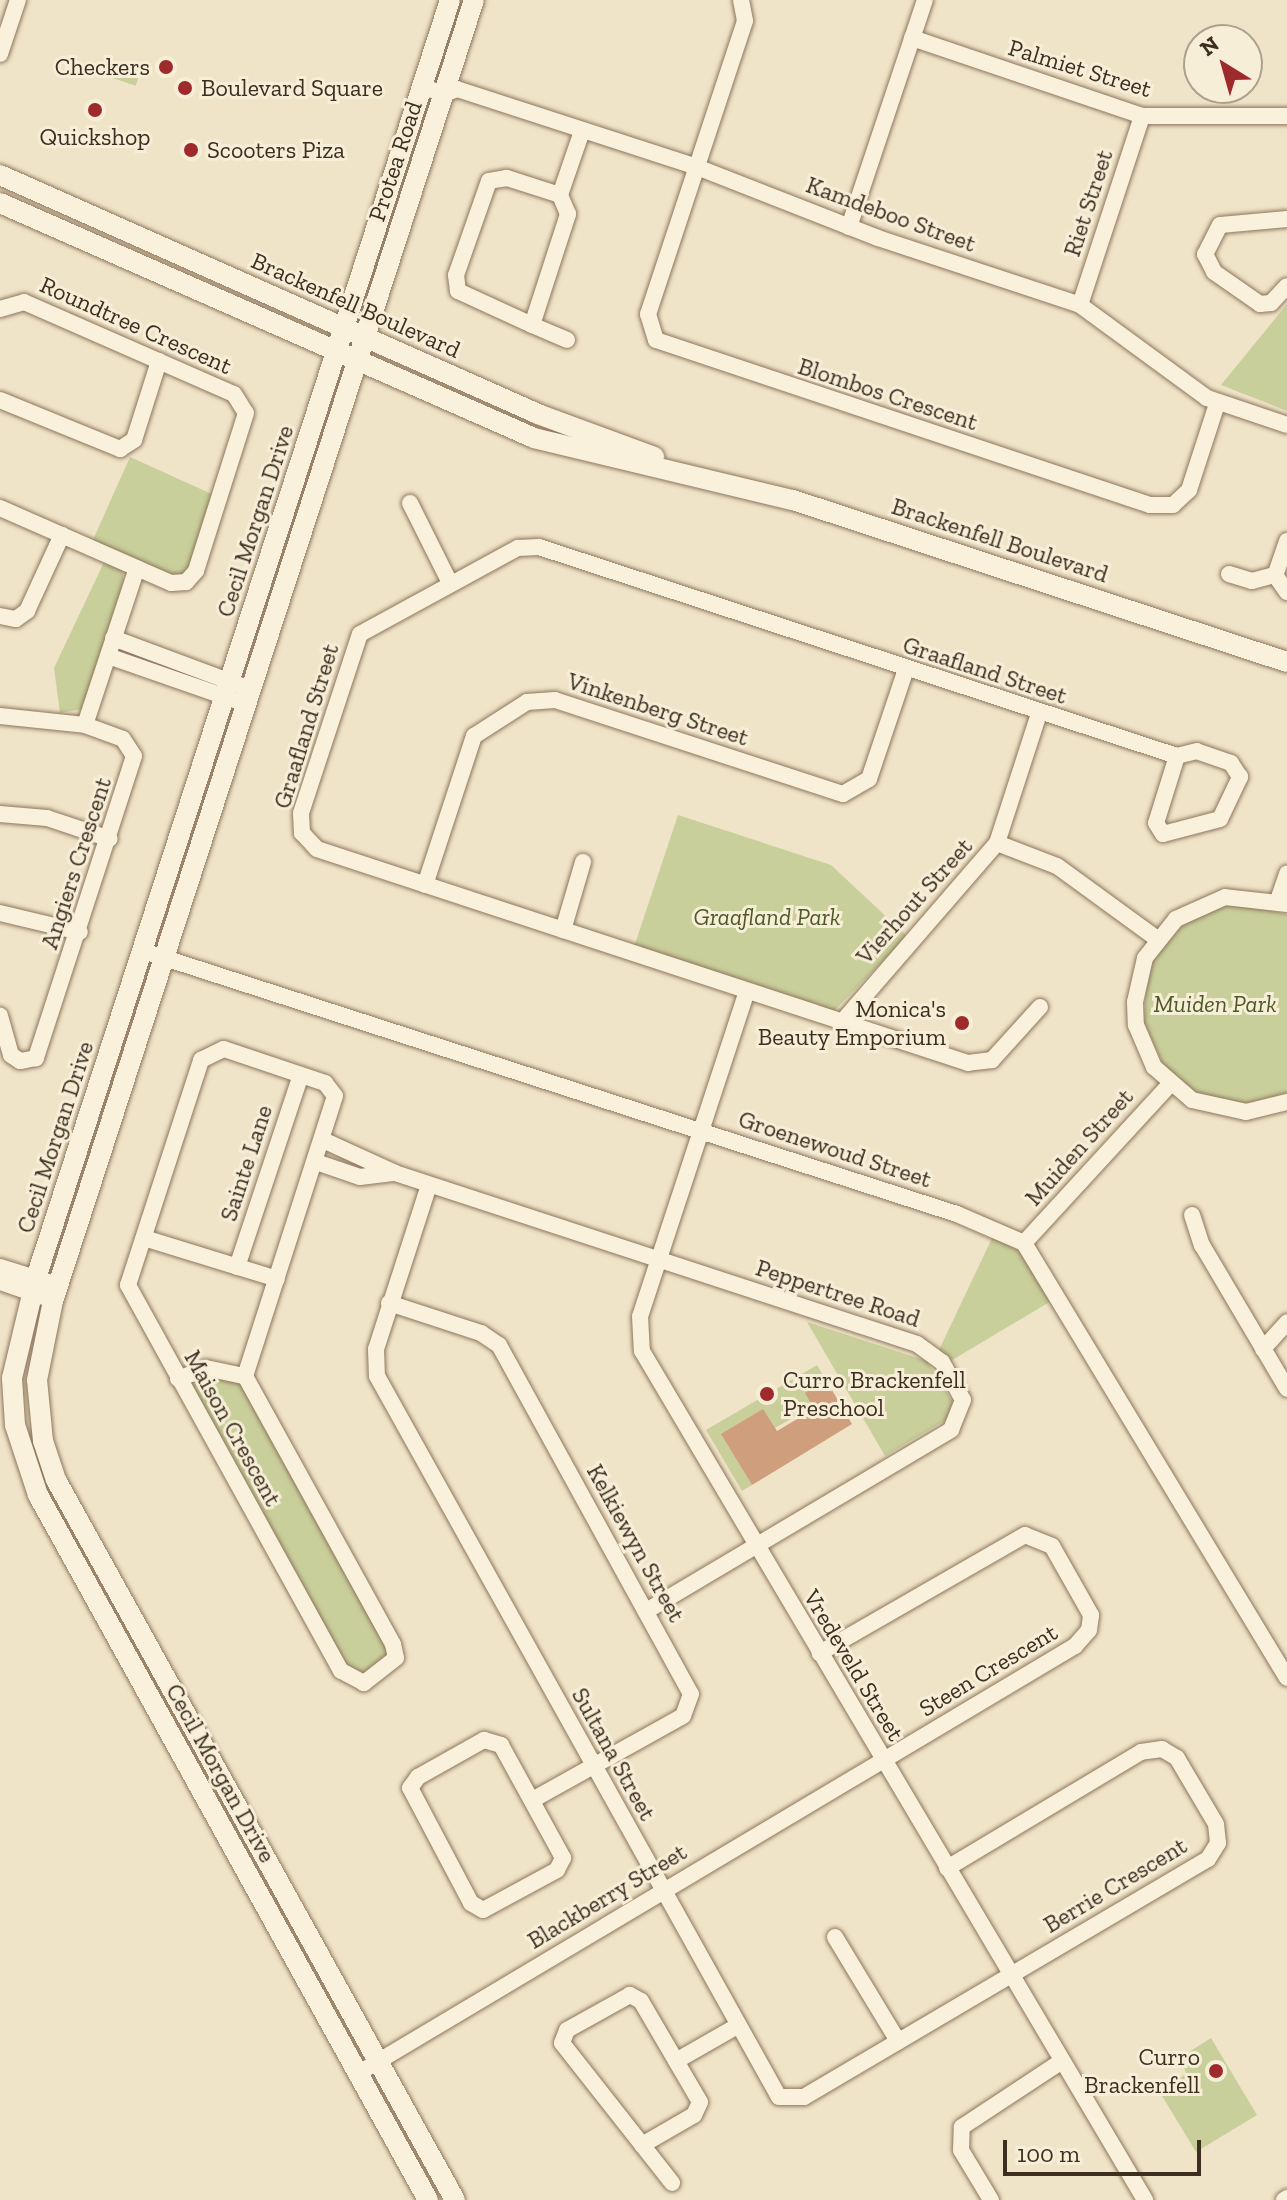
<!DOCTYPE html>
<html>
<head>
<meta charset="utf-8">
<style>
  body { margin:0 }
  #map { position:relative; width:1287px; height:2200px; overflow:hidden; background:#f0e4c8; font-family:"Zilla Slab",serif }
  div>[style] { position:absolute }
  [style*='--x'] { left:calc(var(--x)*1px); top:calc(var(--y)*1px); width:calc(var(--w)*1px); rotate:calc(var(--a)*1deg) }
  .green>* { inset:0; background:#c9cf9b; transform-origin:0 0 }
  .building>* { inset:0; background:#cf9f7d }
  .roads { filter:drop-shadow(0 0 2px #8d765c) drop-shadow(0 0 2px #8d765c) }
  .minor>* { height:16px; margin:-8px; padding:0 8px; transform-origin:8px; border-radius:8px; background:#faf1dc }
  .tertiary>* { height:20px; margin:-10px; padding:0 10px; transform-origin:10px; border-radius:10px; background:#faf1dc }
  .dots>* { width:22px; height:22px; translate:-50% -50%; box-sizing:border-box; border:4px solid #f7eed8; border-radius:50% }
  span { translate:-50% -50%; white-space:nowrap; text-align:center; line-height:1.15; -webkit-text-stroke:6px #f7eed8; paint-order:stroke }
  .poi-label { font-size:24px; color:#3d2e20 }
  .right { translate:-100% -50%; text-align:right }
  .left { translate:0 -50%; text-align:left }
  .street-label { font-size:24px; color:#3d2e20 }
  .park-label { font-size:24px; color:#4d5a26; font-style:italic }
  .north { position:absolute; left:1183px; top:24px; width:80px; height:80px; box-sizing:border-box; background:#f7eed8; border:2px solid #ada18e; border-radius:50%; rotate:323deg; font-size:22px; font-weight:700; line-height:32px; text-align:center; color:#3d2e20 }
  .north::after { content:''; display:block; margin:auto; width:28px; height:36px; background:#9e2a2b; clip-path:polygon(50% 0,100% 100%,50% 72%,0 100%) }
  .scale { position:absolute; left:1003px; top:2140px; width:198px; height:36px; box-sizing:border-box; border:4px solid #3d2e20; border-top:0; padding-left:10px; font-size:24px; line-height:28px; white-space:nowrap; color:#3d2e20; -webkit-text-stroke:6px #f7eed8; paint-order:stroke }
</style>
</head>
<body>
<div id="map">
  <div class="green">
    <i style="left:104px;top:58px;width:39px;height:16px;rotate:19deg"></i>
    <i style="clip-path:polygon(1287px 304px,1287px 411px,1221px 385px)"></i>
    <i style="clip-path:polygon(130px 457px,214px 495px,189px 572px,180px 578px,92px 542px)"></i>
    <i style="clip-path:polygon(105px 560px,122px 570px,124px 583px,82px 709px,60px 713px,54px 668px)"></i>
    <i style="clip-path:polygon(678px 815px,831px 865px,907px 936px,834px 1011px,634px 947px)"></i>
    <i style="clip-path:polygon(1231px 904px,1287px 914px,1287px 1093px,1243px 1104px,1198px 1094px,1179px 1081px,1163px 1064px,1144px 1022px,1147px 976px,1156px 954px,1187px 921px)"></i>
    <i style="clip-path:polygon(993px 1236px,1022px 1253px,1053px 1300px,949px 1362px,939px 1350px)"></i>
    <i style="clip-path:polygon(807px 1322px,927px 1361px,952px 1401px,949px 1418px,885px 1456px)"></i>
    <i style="clip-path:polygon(817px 1365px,826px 1380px,813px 1406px,775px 1428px,722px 1434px,752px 1485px,742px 1491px,706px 1430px)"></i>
    <i style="clip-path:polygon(207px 1374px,241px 1384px,390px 1653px,364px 1676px,350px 1672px,192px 1387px)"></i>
    <i style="clip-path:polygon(1211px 2038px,1257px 2115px,1196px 2152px,1159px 2091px,1186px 2074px,1181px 2057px)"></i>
  </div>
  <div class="building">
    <i style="clip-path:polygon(826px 1380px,852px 1424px,752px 1485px,721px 1434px,763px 1409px,777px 1431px,814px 1409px,805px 1393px)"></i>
  </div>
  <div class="roads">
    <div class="minor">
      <i style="--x:741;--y:0;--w:21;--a:79"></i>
      <i style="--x:745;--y:21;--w:309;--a:108.3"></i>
      <i style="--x:648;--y:314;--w:27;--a:73"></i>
      <i style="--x:656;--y:340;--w:521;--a:18.47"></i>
      <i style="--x:1150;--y:505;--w:23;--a:0"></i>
      <i style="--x:1173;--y:505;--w:22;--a:-43"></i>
      <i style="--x:1189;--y:490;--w:90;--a:-72"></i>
      <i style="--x:912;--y:38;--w:243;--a:18.7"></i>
      <i style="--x:1142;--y:116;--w:145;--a:0"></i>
      <i style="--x:0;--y:54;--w:57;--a:-71.6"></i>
      <i style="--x:423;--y:87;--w:22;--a:18"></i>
      <i style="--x:444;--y:94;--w:14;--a:-21"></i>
      <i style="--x:457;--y:89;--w:252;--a:18"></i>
      <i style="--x:697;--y:167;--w:194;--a:21.4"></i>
      <i style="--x:878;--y:238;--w:213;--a:18.3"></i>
      <i style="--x:1080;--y:305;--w:157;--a:36.2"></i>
      <i style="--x:1207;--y:398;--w:84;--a:18.6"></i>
      <i style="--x:560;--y:195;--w:56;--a:-162.2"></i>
      <i style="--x:507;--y:178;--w:18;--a:171"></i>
      <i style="--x:489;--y:181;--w:100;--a:109.3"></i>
      <i style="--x:456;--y:275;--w:16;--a:83"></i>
      <i style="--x:458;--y:291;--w:81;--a:24.7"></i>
      <i style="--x:532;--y:325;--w:117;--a:-72"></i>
      <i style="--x:568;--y:214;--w:21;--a:-113"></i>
      <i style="--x:560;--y:195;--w:68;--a:-71"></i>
      <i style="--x:1287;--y:219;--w:67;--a:174.9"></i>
      <i style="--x:1220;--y:225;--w:33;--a:117"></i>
      <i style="--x:1205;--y:254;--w:20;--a:63"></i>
      <i style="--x:1214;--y:272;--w:56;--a:34.8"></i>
      <i style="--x:1260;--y:304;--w:11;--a:-5"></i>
      <i style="--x:1271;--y:303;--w:23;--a:-47"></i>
      <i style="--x:849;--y:227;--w:239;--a:-71.5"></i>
      <i style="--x:1080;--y:305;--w:199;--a:-71.8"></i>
      <i style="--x:0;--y:309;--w:25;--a:-16"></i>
      <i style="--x:24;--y:302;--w:229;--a:23.7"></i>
      <i style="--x:234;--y:394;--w:22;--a:58"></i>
      <i style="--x:246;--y:413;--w:166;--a:107.6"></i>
      <i style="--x:196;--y:571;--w:15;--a:132"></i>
      <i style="--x:186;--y:582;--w:15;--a:176"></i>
      <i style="--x:171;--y:583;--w:187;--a:-156.3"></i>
      <i style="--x:532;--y:325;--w:38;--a:23"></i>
      <i style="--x:0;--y:400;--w:130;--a:22.2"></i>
      <i style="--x:120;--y:449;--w:17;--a:-33"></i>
      <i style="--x:134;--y:440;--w:83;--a:-72.4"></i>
      <i style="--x:410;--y:503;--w:89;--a:63.4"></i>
      <i style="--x:1287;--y:541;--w:36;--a:109"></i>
      <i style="--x:1275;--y:575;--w:21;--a:55"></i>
      <i style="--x:1229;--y:574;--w:24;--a:17"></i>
      <i style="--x:1252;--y:581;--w:24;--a:-15"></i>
      <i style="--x:0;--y:616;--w:16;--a:11"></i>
      <i style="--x:16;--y:619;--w:14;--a:-36"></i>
      <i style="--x:27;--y:611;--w:84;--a:-65.3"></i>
      <i style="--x:113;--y:638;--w:146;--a:20.4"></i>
      <i style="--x:108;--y:656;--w:146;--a:19.2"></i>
      <i style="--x:0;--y:716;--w:85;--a:6"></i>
      <i style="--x:85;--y:725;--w:40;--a:20.2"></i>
      <i style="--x:123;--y:739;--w:20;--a:57"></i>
      <i style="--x:134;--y:756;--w:318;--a:108"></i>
      <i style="--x:36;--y:1058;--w:16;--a:169"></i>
      <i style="--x:20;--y:1061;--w:11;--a:-146"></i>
      <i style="--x:11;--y:1055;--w:41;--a:-105.8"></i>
      <i style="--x:85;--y:725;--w:165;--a:-71.7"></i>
      <i style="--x:0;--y:814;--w:47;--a:4.9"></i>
      <i style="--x:47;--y:818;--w:66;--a:18.4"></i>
      <i style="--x:997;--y:843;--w:64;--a:21"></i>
      <i style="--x:1057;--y:866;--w:124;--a:36.1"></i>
      <i style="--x:425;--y:885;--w:157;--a:-71.8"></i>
      <i style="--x:474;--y:736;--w:63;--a:-32.7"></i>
      <i style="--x:527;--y:702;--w:28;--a:-4"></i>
      <i style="--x:555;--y:700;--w:303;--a:18.1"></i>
      <i style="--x:843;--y:794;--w:30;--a:-30"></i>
      <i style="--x:869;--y:779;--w:116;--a:-71.4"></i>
      <i style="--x:1278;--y:900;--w:28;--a:-71"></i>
      <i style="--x:1287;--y:904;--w:62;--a:-173.6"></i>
      <i style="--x:1225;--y:897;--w:54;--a:155.8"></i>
      <i style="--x:1176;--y:919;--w:50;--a:128.5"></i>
      <i style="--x:1145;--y:958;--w:45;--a:102.8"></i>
      <i style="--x:1135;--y:1002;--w:23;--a:88"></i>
      <i style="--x:1136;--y:1025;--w:46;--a:66.8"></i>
      <i style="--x:1154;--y:1067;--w:50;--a:41"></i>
      <i style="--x:1192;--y:1100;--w:55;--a:12.5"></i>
      <i style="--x:1246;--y:1112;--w:42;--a:-13.7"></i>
      <i style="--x:0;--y:913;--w:82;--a:13.4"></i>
      <i style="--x:563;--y:930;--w:71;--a:-73.6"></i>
      <i style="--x:143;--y:951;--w:855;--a:17.91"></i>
      <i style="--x:957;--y:1214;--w:73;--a:23.4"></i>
      <i style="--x:1024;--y:1243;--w:508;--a:58.84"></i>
      <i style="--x:747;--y:991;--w:342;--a:108.2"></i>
      <i style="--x:640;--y:1316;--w:35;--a:87"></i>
      <i style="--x:642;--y:1351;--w:987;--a:59.35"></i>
      <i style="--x:1040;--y:1007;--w:72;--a:132.2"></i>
      <i style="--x:992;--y:1060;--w:24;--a:173"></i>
      <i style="--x:968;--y:1063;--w:685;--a:-161.8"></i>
      <i style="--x:317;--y:849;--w:22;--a:-133"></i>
      <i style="--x:302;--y:833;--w:20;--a:-93"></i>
      <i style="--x:301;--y:813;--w:188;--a:-71.8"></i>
      <i style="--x:360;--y:634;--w:180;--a:-28.6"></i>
      <i style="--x:518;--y:548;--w:21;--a:-3"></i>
      <i style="--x:539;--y:547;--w:671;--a:18.14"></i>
      <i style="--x:1177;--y:756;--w:70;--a:107.4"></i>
      <i style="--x:1156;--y:823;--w:13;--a:58"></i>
      <i style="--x:1163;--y:834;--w:59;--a:-14.7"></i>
      <i style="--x:1220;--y:819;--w:47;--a:-64.5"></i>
      <i style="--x:1240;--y:777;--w:17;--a:-123"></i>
      <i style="--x:1231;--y:763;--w:36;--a:-161"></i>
      <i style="--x:1197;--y:751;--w:21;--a:166"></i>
      <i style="--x:842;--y:1022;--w:237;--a:-49.1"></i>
      <i style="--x:997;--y:843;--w:136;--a:-72"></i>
      <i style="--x:224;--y:1049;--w:107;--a:18.6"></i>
      <i style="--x:325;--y:1083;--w:16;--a:52"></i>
      <i style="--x:335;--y:1096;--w:294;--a:107.8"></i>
      <i style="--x:245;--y:1376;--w:306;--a:61.1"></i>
      <i style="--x:393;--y:1644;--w:14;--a:78"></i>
      <i style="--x:396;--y:1658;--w:41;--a:142"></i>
      <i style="--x:364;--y:1683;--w:26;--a:-152"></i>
      <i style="--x:341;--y:1671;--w:441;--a:-118.9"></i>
      <i style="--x:128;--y:1285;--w:237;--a:-72"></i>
      <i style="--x:201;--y:1060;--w:25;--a:-26"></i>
      <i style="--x:323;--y:1140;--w:79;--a:24.6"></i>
      <i style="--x:395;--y:1173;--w:549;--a:18.14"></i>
      <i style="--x:917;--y:1344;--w:31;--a:36"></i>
      <i style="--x:942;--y:1362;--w:43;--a:61.1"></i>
      <i style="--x:963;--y:1400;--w:32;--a:112"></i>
      <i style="--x:951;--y:1430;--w:355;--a:149.3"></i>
      <i style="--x:316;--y:1162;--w:46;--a:18.8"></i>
      <i style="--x:360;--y:1177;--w:35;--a:-7"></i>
      <i style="--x:429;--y:1185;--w:172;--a:107.9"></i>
      <i style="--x:376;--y:1349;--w:27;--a:88"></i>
      <i style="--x:377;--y:1376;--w:825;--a:60.86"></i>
      <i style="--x:779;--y:2097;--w:25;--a:0"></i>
      <i style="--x:804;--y:2097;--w:469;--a:-30.5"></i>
      <i style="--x:1208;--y:1859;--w:19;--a:-58"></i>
      <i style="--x:1218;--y:1843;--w:19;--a:-96"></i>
      <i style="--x:1216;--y:1824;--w:77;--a:-120.6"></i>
      <i style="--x:1177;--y:1758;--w:17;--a:-149"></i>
      <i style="--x:1162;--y:1749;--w:21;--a:172"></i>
      <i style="--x:1141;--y:1752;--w:226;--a:149.1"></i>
      <i style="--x:1192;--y:1215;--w:32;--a:72"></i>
      <i style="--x:1202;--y:1245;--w:167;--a:59.4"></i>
      <i style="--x:144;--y:1238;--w:139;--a:17.1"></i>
      <i style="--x:1024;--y:1243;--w:216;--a:-47.4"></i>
      <i style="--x:0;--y:1267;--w:61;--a:17.2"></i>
      <i style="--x:237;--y:1267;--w:202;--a:-71.6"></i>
      <i style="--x:0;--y:1282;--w:46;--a:18.8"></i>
      <i style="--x:389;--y:1303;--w:97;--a:18.1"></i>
      <i style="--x:481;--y:1333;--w:22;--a:34"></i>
      <i style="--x:499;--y:1345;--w:398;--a:61.2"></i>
      <i style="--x:691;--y:1694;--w:23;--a:110"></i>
      <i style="--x:683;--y:1716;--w:173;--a:150.9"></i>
      <i style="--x:1263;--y:1349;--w:36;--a:-48"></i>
      <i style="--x:178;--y:1379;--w:30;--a:-21"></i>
      <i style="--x:206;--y:1368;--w:40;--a:12"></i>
      <i style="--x:484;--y:1740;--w:18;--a:16"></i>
      <i style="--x:501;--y:1745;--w:129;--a:61.2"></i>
      <i style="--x:563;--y:1858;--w:13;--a:117"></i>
      <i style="--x:557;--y:1870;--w:84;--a:151.6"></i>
      <i style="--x:483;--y:1910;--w:14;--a:-150"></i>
      <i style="--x:471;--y:1903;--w:130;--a:-117.9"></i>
      <i style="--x:410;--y:1788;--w:14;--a:-54"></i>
      <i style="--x:418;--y:1777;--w:76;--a:-29.3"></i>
      <i style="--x:835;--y:1937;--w:122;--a:58.8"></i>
      <i style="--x:676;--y:2061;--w:70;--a:-29.8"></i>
      <i style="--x:357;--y:2074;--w:836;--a:-30.8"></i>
      <i style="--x:1075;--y:1646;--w:21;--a:-49"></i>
      <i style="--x:1089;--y:1630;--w:15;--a:-82"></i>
      <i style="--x:1091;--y:1615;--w:79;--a:-119.5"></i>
      <i style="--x:1052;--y:1546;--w:29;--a:-158"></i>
      <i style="--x:1025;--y:1535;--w:237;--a:150.1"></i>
      <i style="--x:642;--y:2145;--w:60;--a:-30"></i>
      <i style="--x:694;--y:2115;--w:14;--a:-65"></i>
      <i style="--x:700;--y:2102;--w:117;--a:-120.3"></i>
      <i style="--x:641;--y:2001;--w:13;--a:-151"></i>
      <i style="--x:630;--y:1995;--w:72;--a:150.9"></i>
      <i style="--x:567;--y:2030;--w:14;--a:111"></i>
      <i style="--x:562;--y:2043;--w:178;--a:51.8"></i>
      <i style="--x:991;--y:2200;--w:58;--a:-121"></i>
      <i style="--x:961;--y:2150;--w:23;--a:-88"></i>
      <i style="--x:962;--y:2127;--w:120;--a:-33.4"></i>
      <i style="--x:1284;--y:2200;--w:4;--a:-34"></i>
    </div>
    <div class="tertiary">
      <i style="--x:0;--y:175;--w:589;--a:23.95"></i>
      <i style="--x:538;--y:414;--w:124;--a:20.3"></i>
      <i style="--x:0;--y:203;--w:583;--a:23.75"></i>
      <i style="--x:534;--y:438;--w:266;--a:13.5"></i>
      <i style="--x:793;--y:500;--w:520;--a:18.16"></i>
      <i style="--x:428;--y:2200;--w:806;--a:-118.95"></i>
      <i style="--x:38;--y:1495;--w:74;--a:-108.2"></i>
      <i style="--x:15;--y:1425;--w:47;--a:-93.7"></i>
      <i style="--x:12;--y:1378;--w:103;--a:-76.5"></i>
      <i style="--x:36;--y:1278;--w:1343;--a:-72.05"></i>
      <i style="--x:455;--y:2200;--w:823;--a:-118.99"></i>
      <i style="--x:56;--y:1480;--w:41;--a:-108.4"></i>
      <i style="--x:43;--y:1441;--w:61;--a:-95.6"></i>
      <i style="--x:37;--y:1380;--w:81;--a:-78.6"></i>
      <i style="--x:53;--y:1301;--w:1367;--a:-72.07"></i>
    </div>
  </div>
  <div class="dots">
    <i style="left:166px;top:67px;background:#9e2a2b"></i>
    <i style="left:185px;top:88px;background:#9e2a2b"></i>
    <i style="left:95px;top:110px;background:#9e2a2b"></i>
    <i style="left:191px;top:150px;background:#9e2a2b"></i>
    <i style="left:962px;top:1023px;background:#9e2a2b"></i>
    <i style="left:767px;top:1394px;background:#9e2a2b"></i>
    <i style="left:1216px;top:2071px;background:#9e2a2b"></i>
  </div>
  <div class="poi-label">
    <span class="right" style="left:150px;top:67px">Checkers</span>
    <span class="left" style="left:201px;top:88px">Boulevard Square</span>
    <span style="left:95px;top:137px">Quickshop</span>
    <span class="left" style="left:207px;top:150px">Scooters Piza</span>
    <span class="right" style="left:946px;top:1023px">Monica's<br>Beauty Emporium</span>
    <span class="left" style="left:783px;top:1394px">Curro Brackenfell<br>Preschool</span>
    <span class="right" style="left:1200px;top:2071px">Curro<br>Brackenfell</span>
  </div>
  <div class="street-label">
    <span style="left:1080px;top:68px;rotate:17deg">Palmiet Street</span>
    <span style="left:395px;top:161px;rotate:-72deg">Protea Road</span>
    <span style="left:1088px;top:203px;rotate:-72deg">Riet Street</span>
    <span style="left:891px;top:214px;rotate:20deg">Kamdeboo Street</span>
    <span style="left:356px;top:305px;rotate:24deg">Brackenfell Boulevard</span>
    <span style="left:136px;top:325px;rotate:24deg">Roundtree Crescent</span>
    <span style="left:888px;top:394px;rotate:18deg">Blombos Crescent</span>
    <span style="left:255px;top:521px;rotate:-72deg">Cecil Morgan Drive</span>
    <span style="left:1000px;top:540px;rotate:18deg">Brackenfell Boulevard</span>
    <span style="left:985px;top:670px;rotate:18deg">Graafland Street</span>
    <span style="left:658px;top:709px;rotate:18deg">Vinkenberg Street</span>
    <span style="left:306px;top:726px;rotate:-73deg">Graafland Street</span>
    <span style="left:76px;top:863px;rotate:-72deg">Angiers Crescent</span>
    <span style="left:914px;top:901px;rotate:-48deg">Vierhout Street</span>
    <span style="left:55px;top:1137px;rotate:-72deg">Cecil Morgan Drive</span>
    <span style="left:1079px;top:1147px;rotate:-48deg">Muiden Street</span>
    <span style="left:835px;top:1149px;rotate:18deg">Groenewoud Street</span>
    <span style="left:246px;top:1163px;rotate:-72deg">Sainte Lane</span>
    <span style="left:838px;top:1293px;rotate:18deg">Peppertree Road</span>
    <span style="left:233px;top:1428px;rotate:61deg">Maison Crescent</span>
    <span style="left:636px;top:1543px;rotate:61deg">Kelkiewyn Street</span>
    <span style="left:854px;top:1665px;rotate:59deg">Vredeveld Street</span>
    <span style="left:988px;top:1670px;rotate:-31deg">Steen Crescent</span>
    <span style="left:614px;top:1754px;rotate:61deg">Sultana Street</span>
    <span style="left:221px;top:1773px;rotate:61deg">Cecil Morgan Drive</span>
    <span style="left:1115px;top:1885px;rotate:-31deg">Berrie Crescent</span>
    <span style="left:607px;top:1896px;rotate:-31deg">Blackberry Street</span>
  </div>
  <div class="park-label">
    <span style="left:767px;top:917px">Graafland Park</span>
    <span style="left:1215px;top:1004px">Muiden Park</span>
  </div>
  <div class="north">N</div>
  <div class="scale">100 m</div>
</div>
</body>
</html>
